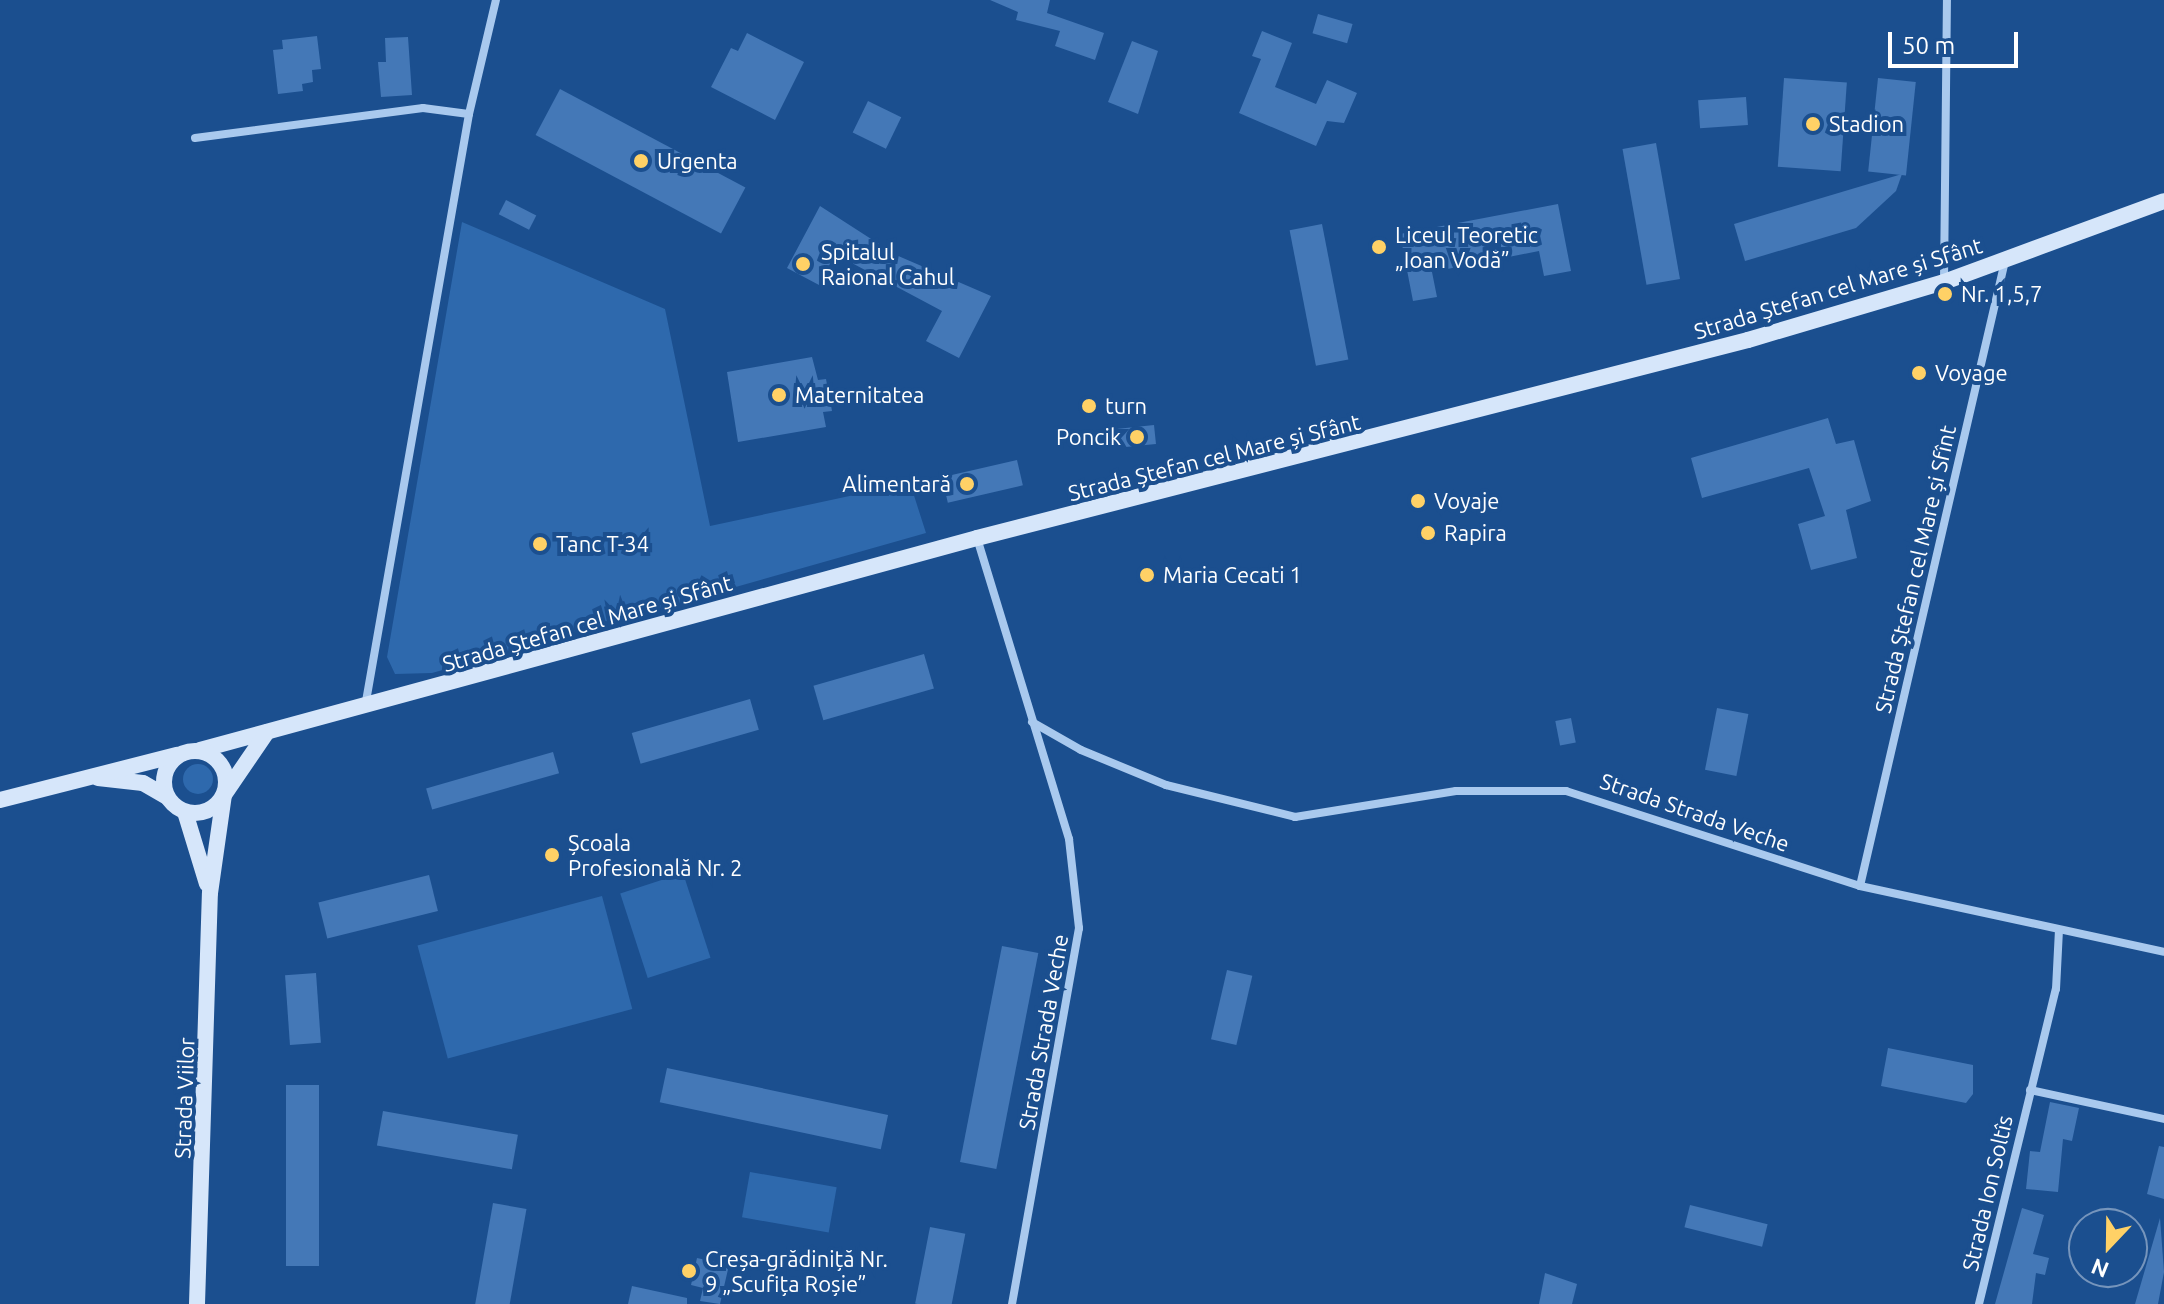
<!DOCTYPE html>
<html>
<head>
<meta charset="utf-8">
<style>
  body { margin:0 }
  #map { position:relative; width:2164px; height:1304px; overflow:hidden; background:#1b4f8f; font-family:Ubuntu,sans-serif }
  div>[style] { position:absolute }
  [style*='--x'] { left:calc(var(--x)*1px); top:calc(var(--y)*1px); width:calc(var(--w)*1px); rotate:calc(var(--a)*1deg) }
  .green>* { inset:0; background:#2e69ad; transform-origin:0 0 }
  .round { border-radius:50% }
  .building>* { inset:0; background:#4478b7; transform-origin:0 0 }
  .street>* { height:8px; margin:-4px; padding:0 4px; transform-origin:4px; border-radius:4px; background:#a9c9ee }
  .secondary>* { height:16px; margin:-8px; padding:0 8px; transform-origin:8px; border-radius:8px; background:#d6e6fa }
  .secondary>.ring { margin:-8px; padding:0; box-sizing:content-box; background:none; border:16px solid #d6e6fa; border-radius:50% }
  .dots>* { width:22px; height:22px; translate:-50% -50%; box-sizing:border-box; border:4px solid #1b4f8f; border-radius:50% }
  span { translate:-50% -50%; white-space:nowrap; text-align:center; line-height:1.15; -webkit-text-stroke:8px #1b4f8f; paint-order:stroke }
  .poi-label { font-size:22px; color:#fff }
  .left { translate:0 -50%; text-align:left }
  .right { translate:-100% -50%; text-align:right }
  .street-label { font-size:22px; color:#fff }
  .north { position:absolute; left:2068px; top:1208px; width:80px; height:80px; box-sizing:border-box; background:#1b4f8f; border:2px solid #7695bc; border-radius:50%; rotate:202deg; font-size:22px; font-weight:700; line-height:32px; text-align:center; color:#fff }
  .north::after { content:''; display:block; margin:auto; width:28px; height:36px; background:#ffd166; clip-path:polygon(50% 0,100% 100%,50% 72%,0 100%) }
  .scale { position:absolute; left:1888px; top:32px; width:130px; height:36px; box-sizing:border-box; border:4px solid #fff; border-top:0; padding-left:10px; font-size:24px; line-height:28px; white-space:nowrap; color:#fff; -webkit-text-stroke:6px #1b4f8f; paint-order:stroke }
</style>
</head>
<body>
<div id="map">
  <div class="green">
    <i style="clip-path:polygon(462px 222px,665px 309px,710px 526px,910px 483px,926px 533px,432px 673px,395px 674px,387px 657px)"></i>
    <i class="round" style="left:183px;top:764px;width:30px;height:30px"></i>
    <i style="left:683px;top:873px;width:89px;height:66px;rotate:72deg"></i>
    <i style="left:602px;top:896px;width:117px;height:191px;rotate:75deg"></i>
    <i style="left:750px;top:1172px;width:88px;height:46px;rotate:10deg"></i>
  </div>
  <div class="building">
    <i style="clip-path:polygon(990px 0,1050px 0,1047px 13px,1104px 33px,1095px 60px,1055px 46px,1060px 31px,1016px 20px,1018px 12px)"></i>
    <i style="left:1318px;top:14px;width:36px;height:20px;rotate:16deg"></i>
    <i style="clip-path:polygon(1262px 31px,1292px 43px,1275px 87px,1316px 104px,1327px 80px,1357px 93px,1344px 123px,1327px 121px,1316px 146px,1239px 113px,1261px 59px,1252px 56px)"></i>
    <i style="clip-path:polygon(747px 33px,804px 62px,775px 120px,711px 87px,731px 48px,738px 51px)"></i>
    <i style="clip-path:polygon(317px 36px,321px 69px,312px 70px,313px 82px,302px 84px,303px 91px,278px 94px,273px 50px,283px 49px,282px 40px)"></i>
    <i style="clip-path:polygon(408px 37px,412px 95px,381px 97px,378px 62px,386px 62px,385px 38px)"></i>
    <i style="clip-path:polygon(1132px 41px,1158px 51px,1138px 114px,1108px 102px)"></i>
    <i style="left:1784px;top:78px;width:63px;height:89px;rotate:4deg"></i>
    <i style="left:1878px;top:78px;width:38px;height:94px;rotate:6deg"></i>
    <i style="left:560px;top:89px;width:210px;height:52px;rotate:28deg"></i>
    <i style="left:1746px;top:97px;width:28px;height:48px;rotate:86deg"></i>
    <i style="left:868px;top:101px;width:37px;height:35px;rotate:26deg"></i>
    <i style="left:1656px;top:143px;width:138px;height:34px;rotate:80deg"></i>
    <i style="clip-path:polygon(1902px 174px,1896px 191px,1856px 228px,1745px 261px,1734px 224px)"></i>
    <i style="left:506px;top:200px;width:34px;height:16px;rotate:27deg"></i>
    <i style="clip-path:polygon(1558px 204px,1571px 271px,1544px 276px,1539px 251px,1432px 272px,1437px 297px,1413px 301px,1400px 234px)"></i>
    <i style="clip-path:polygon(820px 206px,896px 255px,991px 296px,959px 358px,926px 341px,942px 311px,835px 254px,819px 285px,787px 268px)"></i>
    <i style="left:1322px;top:224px;width:138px;height:33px;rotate:79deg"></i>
    <i style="clip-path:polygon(812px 357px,818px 380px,826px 379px,832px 411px,823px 412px,826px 427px,738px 442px,727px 372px)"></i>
    <i style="clip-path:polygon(1828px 418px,1836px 444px,1854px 440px,1871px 501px,1846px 510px,1857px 558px,1811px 570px,1798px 524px,1825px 516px,1809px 468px,1702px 498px,1691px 458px)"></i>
    <i style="left:1154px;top:425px;width:19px;height:38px;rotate:84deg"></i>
    <i style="left:1017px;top:460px;width:26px;height:77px;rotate:77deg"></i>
    <i style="left:924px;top:654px;width:36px;height:115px;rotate:74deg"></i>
    <i style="left:750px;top:699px;width:32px;height:123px;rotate:74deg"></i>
    <i style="left:1717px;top:708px;width:32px;height:63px;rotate:11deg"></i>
    <i style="left:1571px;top:718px;width:25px;height:16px;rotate:79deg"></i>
    <i style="left:553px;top:752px;width:22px;height:132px;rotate:74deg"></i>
    <i style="left:429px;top:875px;width:37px;height:114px;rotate:76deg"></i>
    <i style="left:1002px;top:946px;width:37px;height:220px;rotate:11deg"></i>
    <i style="left:1227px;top:970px;width:26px;height:71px;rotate:13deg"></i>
    <i style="left:316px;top:973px;width:70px;height:31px;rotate:86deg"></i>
    <i style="clip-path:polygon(1888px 1048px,1973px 1065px,1973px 1094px,1966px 1103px,1881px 1086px)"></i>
    <i style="left:667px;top:1068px;width:226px;height:35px;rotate:12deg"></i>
    <i style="left:286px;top:1085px;width:33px;height:181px"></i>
    <i style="clip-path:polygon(2050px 1102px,2079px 1108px,2072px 1141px,2063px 1139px,2058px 1192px,2026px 1189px,2030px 1151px,2040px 1152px)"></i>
    <i style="left:383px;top:1111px;width:137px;height:35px;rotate:10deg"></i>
    <i style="clip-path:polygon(2159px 1146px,2164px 1147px,2164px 1199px,2147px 1194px)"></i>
    <i style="left:493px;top:1203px;width:34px;height:103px;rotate:10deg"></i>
    <i style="left:1690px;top:1205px;width:80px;height:23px;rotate:14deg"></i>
    <i style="clip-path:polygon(2022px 1208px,2044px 1215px,2033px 1254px,2049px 1258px,2045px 1275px,2036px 1273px,2032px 1304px,1995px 1304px)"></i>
    <i style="clip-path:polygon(2160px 1218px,2164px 1272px,2158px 1304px,2135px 1304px)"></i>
    <i style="left:930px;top:1227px;width:36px;height:78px;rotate:11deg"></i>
    <i style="clip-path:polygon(697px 1258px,729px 1265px,720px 1304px,700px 1301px,703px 1288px,691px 1285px)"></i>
    <i style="clip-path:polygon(1545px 1273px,1577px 1284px,1572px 1304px,1539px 1304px)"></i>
    <i style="clip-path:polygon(632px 1286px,687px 1298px,687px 1304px,628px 1304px)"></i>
  </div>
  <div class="street">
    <i style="--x:195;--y:138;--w:230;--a:-7.5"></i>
    <i style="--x:423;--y:108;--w:46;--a:7.4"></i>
    <i style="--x:1944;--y:281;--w:281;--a:-89.4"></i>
    <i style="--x:977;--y:538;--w:315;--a:73"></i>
    <i style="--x:1069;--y:839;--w:90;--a:83.6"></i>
    <i style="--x:1079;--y:928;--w:382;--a:100.1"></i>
    <i style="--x:365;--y:707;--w:602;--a:-80.05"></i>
    <i style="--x:469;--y:114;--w:117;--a:-76.7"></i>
    <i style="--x:1032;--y:722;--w:56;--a:29.7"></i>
    <i style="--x:1081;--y:750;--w:92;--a:22.4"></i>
    <i style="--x:1166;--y:785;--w:133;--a:13.9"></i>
    <i style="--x:1295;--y:817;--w:163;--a:-9.2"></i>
    <i style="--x:1456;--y:791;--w:110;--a:0"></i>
    <i style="--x:1566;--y:791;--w:309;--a:17.9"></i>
    <i style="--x:1860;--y:886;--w:311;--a:12.2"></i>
    <i style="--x:1860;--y:886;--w:642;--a:-76.94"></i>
    <i style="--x:2030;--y:1090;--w:137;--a:12.2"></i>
    <i style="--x:1979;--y:1304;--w:324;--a:-76.3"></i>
    <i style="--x:2056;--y:989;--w:59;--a:-87.1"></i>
  </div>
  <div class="secondary">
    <i style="--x:200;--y:750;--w:805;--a:-15.26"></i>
    <i style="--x:977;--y:538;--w:796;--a:-14.4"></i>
    <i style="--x:1748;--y:340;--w:204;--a:-16.5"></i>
    <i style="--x:1944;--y:282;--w:234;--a:-20.2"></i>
    <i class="ring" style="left:164px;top:751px;width:46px;height:46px"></i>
    <i style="--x:98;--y:778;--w:45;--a:6.3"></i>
    <i style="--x:143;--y:783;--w:28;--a:30"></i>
    <i style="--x:0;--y:800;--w:183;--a:-14.3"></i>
    <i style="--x:185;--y:812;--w:75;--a:73"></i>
    <i style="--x:197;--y:1304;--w:411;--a:-88.2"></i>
    <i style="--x:210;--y:893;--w:99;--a:-81.9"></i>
    <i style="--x:224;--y:795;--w:76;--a:-55.7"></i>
  </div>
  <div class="dots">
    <i style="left:1813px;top:124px;background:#ffd166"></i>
    <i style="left:641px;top:161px;background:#ffd166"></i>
    <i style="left:1379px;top:247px;background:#ffd166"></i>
    <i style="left:803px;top:264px;background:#ffd166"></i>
    <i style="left:1945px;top:294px;background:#ffd166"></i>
    <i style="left:1919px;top:373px;background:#ffd166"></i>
    <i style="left:779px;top:395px;background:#ffd166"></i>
    <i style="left:1089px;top:406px;background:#ffd166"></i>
    <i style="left:1137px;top:437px;background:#ffd166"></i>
    <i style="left:967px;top:484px;background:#ffd166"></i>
    <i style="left:1418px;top:501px;background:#ffd166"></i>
    <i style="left:1428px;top:533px;background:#ffd166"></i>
    <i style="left:540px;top:544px;background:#ffd166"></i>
    <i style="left:1147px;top:575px;background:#ffd166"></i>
    <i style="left:552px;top:855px;background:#ffd166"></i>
    <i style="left:689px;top:1271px;background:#ffd166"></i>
  </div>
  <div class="poi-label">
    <span class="left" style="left:1829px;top:124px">Stadion</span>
    <span class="left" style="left:657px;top:161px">Urgenta</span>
    <span class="left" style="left:1395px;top:247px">Liceul Teoretic<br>„Ioan Vodă”</span>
    <span class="left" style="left:821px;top:264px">Spitalul<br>Raional Cahul</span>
    <span class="left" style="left:1961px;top:294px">Nr. 1,5,7</span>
    <span class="left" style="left:1935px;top:373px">Voyage</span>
    <span class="left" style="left:795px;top:395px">Maternitatea</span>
    <span class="left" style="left:1105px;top:406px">turn</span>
    <span class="right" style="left:1121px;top:437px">Poncik</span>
    <span class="right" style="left:951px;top:484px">Alimentară</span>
    <span class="left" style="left:1434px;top:501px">Voyaje</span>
    <span class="left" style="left:1444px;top:533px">Rapira</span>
    <span class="left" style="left:556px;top:544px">Tanc T-34</span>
    <span class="left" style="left:1163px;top:575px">Maria Cecati 1</span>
    <span class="left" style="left:568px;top:855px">Școala<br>Profesională Nr. 2</span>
    <span class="left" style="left:705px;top:1271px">Creșa-grădiniță Nr.<br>9 „Scufița Roșie”</span>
  </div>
  <div class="street-label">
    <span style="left:1838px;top:288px;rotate:-17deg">Strada Ștefan cel Mare și Sfânt</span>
    <span style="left:1214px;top:457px;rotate:-14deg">Strada Ștefan cel Mare și Sfânt</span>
    <span style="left:1915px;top:569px;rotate:-77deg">Strada Ștefan cel Mare și Sfînt</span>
    <span style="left:587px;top:623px;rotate:-16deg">Strada Ștefan cel Mare și Sfânt</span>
    <span style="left:1695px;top:812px;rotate:19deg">Strada Strada Veche</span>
    <span style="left:1043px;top:1032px;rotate:-80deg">Strada Strada Veche</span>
    <span style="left:184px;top:1098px;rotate:-88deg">Strada Viilor</span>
    <span style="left:1987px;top:1193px;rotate:-77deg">Strada Ion Soltîs</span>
  </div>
  <div class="north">N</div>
  <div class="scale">50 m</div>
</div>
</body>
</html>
